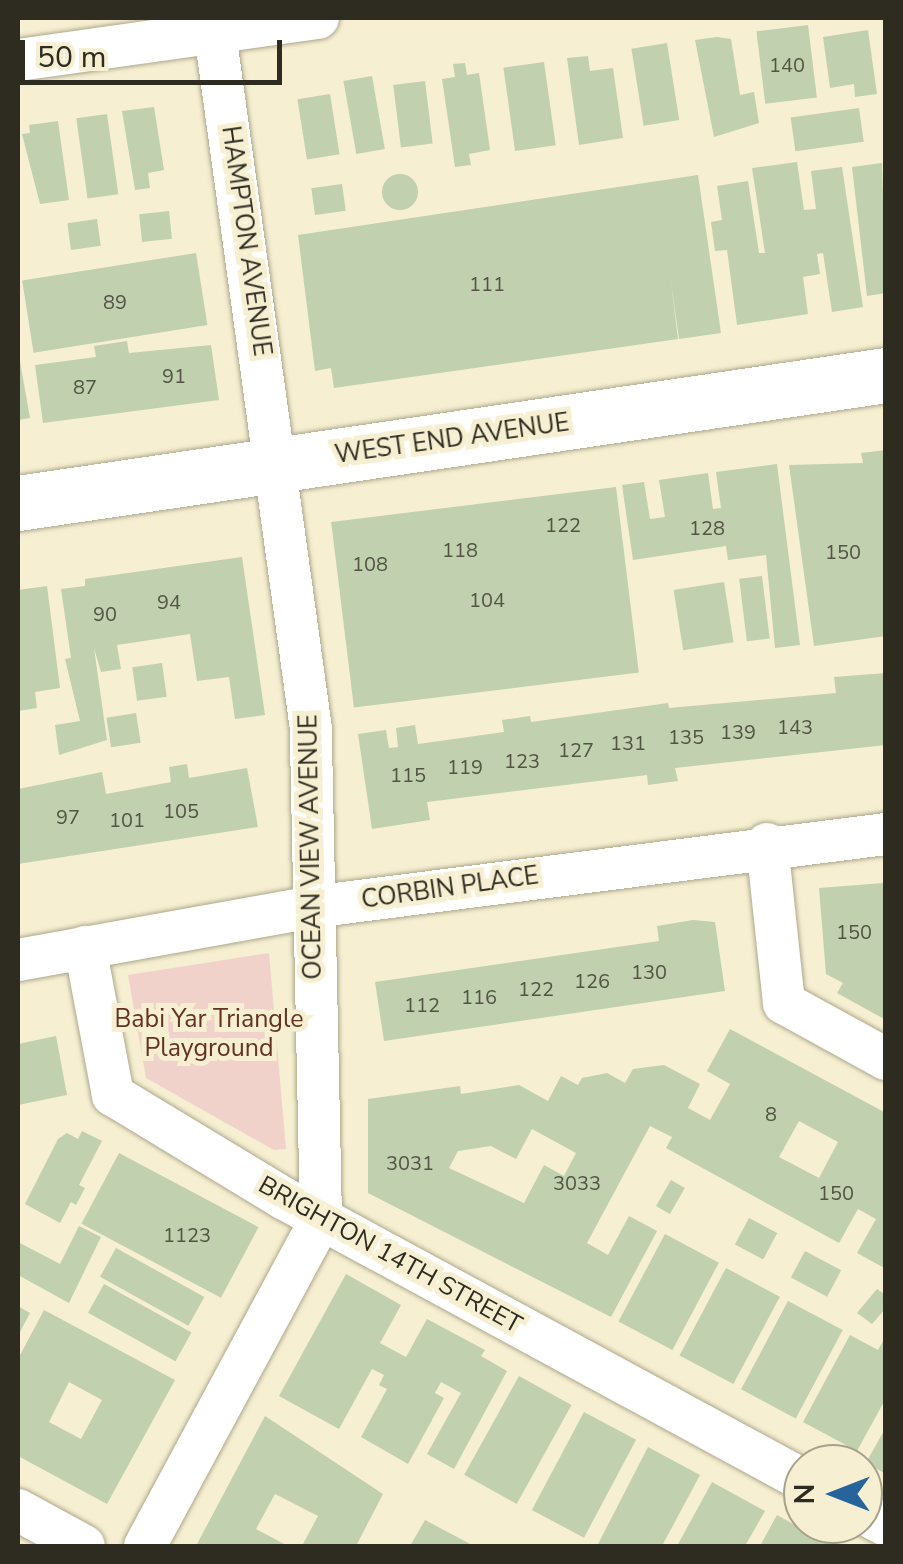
<!DOCTYPE html>
<html>
<head>
<meta charset="utf-8">
<style>
  body { margin:0 }
  #map { position:relative; width:903px; height:1564px; overflow:hidden; background:#f6efd2; font-family:"Nunito Sans",sans-serif }
  div>[style] { position:absolute }
  [style*='--x'] { left:calc(var(--x)*1px); top:calc(var(--y)*1px); width:calc(var(--w)*1px); rotate:calc(var(--a)*1deg) }
  .green>* { inset:0; background:#f1d2ca }
  .building>* { inset:0; background:#c1d0af; transform-origin:0 0 }
  .round { border-radius:50% }
  .roads { filter:drop-shadow(0 0 2px #ada78b) drop-shadow(0 0 2px #ada78b) }
  .street>* { height:42px; margin:-21px; padding:0 21px; transform-origin:21px; border-radius:21px; background:#fff }
  .secondary>* { height:55px; margin:-27.5px; padding:0 27.5px; transform-origin:27.5px; border-radius:27.5px; background:#fff }
  span { translate:-50% -50%; white-space:nowrap; text-align:center; line-height:1.15; -webkit-text-stroke:10px #f6efd2; paint-order:stroke }
  .number-label { font-size:20px; color:#535444 }
  .number-label span { -webkit-text-stroke-width:0 }
  .street-label { font-size:25px; color:#2e2b20 }
  .park-label { font-size:25px; color:#643124 }
  .frame { position:absolute; inset:0; border:20px solid #2e2b20; pointer-events:none }
  .north { position:absolute; left:783px; top:1444px; width:100px; height:100px; box-sizing:border-box; background:#f6efd2; border:2px solid #a6a18b; border-radius:50%; rotate:270deg; font-size:28px; font-weight:700; line-height:40px; text-align:center; color:#2e2b20 }
  .north::after { content:''; display:block; margin:auto; width:35px; height:45px; background:#26649b; clip-path:polygon(50% 0,100% 100%,50% 72%,0 100%) }
  .scale { position:absolute; left:20px; top:40px; width:262px; height:45px; box-sizing:border-box; border:5px solid #2e2b20; border-top:0; padding-left:12px; font-size:30px; line-height:35px; white-space:nowrap; color:#2e2b20; -webkit-text-stroke:8px #f6efd2; paint-order:stroke }
</style>
</head>
<body>
<div id="map">
  <div class="green">
    <i style="clip-path:polygon(269px 953px,286px 1149px,274px 1150px,146px 1078px,128px 975px)"></i>
  </div>
  <div class="building">
    <i style="left:808px;top:25px;width:73px;height:52px;rotate:83deg"></i>
    <i style="clip-path:polygon(868px 30px,877px 94px,855px 97px,854px 84px,830px 88px,823px 37px)"></i>
    <i style="clip-path:polygon(717px 37px,731px 39px,740px 95px,754px 92px,759px 123px,714px 137px,695px 40px)"></i>
    <i style="left:667px;top:43px;width:78px;height:36px;rotate:81deg"></i>
    <i style="clip-path:polygon(588px 56px,590px 71px,613px 68px,623px 138px,579px 145px,567px 58px)"></i>
    <i style="left:544px;top:62px;width:84px;height:41px;rotate:82deg"></i>
    <i style="clip-path:polygon(465px 63px,467px 75px,479px 73px,490px 150px,469px 154px,471px 165px,455px 167px,442px 79px,455px 77px,453px 64px)"></i>
    <i style="left:372px;top:76px;width:74px;height:29px;rotate:80deg"></i>
    <i style="left:425px;top:81px;width:63px;height:32px;rotate:83deg"></i>
    <i style="left:330px;top:94px;width:61px;height:33px;rotate:81deg"></i>
    <i style="clip-path:polygon(154px 107px,164px 170px,148px 173px,150px 188px,135px 190px,122px 111px)"></i>
    <i style="left:859px;top:108px;width:34px;height:69px;rotate:82deg"></i>
    <i style="left:107px;top:114px;width:81px;height:31px;rotate:82deg"></i>
    <i style="clip-path:polygon(58px 121px,69px 200px,40px 204px,22px 134px,30px 133px,29px 125px)"></i>
    <i style="clip-path:polygon(797px 162px,804px 210px,816px 209px,811px 171px,842px 167px,863px 307px,832px 312px,823px 253px,817px 254px,820px 274px,803px 277px,808px 314px,737px 325px,727px 250px,715px 251px,711px 222px,722px 220px,717px 186px,748px 181px,759px 253px,765px 253px,752px 168px)"></i>
    <i style="clip-path:polygon(882px 163px,886px 293px,867px 296px,852px 167px)"></i>
    <i class="round" style="left:382px;top:174px;width:36px;height:36px"></i>
    <i style="clip-path:polygon(698px 175px,721px 333px,679px 339px,671px 282px,678px 339px,334px 388px,331px 368px,315px 371px,298px 235px)"></i>
    <i style="left:342px;top:184px;width:27px;height:31px;rotate:82deg"></i>
    <i style="left:169px;top:211px;width:28px;height:30px;rotate:84deg"></i>
    <i style="left:97px;top:219px;width:27px;height:30px;rotate:82deg"></i>
    <i style="left:196px;top:253px;width:73px;height:176px;rotate:81deg"></i>
    <i style="clip-path:polygon(127px 341px,129px 353px,211px 345px,219px 400px,43px 423px,35px 365px,96px 357px,94px 346px)"></i>
    <i style="clip-path:polygon(18px 350px,30px 418px,18px 420px)"></i>
    <i style="clip-path:polygon(886px 450px,886px 636px,814px 646px,789px 465px,863px 463px,861px 453px)"></i>
    <i style="clip-path:polygon(777px 464px,800px 645px,775px 648px,766px 555px,728px 560px,726px 546px,633px 560px,622px 485px,644px 482px,650px 519px,665px 517px,659px 480px,708px 473px,713px 509px,721px 508px,716px 472px)"></i>
    <i style="left:616px;top:487px;width:187px;height:287px;rotate:83deg"></i>
    <i style="clip-path:polygon(242px 557px,265px 715px,235px 719px,229px 677px,197px 681px,190px 634px,117px 645px,121px 669px,101px 672px,94px 648px,107px 740px,59px 755px,55px 725px,80px 721px,65px 659px,71px 658px,61px 589px,85px 586px,85px 579px)"></i>
    <i style="left:762px;top:576px;width:63px;height:23px;rotate:83deg"></i>
    <i style="left:724px;top:582px;width:61px;height:51px;rotate:81deg"></i>
    <i style="clip-path:polygon(47px 586px,60px 688px,35px 692px,37px 708px,18px 711px,18px 590px)"></i>
    <i style="left:162px;top:663px;width:34px;height:30px;rotate:82deg"></i>
    <i style="clip-path:polygon(886px 673px,886px 745px,675px 768px,678px 781px,648px 785px,647px 775px,427px 802px,430px 820px,372px 829px,358px 734px,386px 730px,389px 748px,398px 747px,396px 728px,415px 725px,418px 744px,504px 732px,502px 720px,530px 716px,531px 722px,668px 703px,669px 708px,836px 693px,834px 677px)"></i>
    <i style="left:136px;top:713px;width:30px;height:30px;rotate:81deg"></i>
    <i style="clip-path:polygon(187px 764px,189px 778px,247px 768px,258px 827px,18px 864px,18px 789px,102px 772px,106px 794px,171px 782px,169px 767px)"></i>
    <i style="clip-path:polygon(883px 883px,886px 891px,886px 1020px,837px 993px,843px 983px,826px 974px,819px 888px)"></i>
    <i style="clip-path:polygon(693px 920px,715px 922px,725px 991px,384px 1041px,375px 982px,659px 941px,657px 926px)"></i>
    <i style="clip-path:polygon(evenodd,730px 1029px,886px 1113px,886px 1269px,857px 1253px,876px 1219px,858px 1209px,839px 1243px,666px 1148px,672px 1137px,650px 1126px,587px 1243px,608px 1255px,629px 1216px,657px 1231px,611px 1317px,368px 1193px,368px 1099px,460px 1086px,461px 1094px,519px 1085px,548px 1101px,561px 1076px,578px 1085px,582px 1078px,607px 1073px,625px 1083px,633px 1069px,664px 1065px,700px 1084px,688px 1108px,710px 1120px,730px 1084px,707px 1071px,730px 1029px,799px 1121px,838px 1142px,819px 1178px,779px 1157px,799px 1121px,730px 1029px,532px 1129px,576px 1153px,564px 1176px,544px 1165px,524px 1203px,449px 1168px,458px 1151px,491px 1146px,516px 1159px,532px 1129px)"></i>
    <i style="clip-path:polygon(56px 1036px,67px 1095px,18px 1105px,18px 1044px)"></i>
    <i style="clip-path:polygon(82px 1131px,102px 1141px,79px 1185px,85px 1188px,76px 1205px,71px 1202px,60px 1223px,25px 1204px,58px 1139px,67px 1133px,78px 1139px)"></i>
    <i style="left:119px;top:1153px;width:158px;height:80px;rotate:28deg"></i>
    <i style="left:671px;top:1180px;width:16px;height:30px;rotate:30deg"></i>
    <i style="left:749px;top:1218px;width:32px;height:30px;rotate:28deg"></i>
    <i style="clip-path:polygon(79px 1226px,101px 1237px,69px 1303px,18px 1275px,18px 1242px,60px 1264px)"></i>
    <i style="left:665px;top:1234px;width:61px;height:99px;rotate:28deg"></i>
    <i style="left:116px;top:1248px;width:101px;height:33px;rotate:29deg"></i>
    <i style="left:805px;top:1251px;width:41px;height:30px;rotate:28deg"></i>
    <i style="left:726px;top:1268px;width:61px;height:99px;rotate:28deg"></i>
    <i style="clip-path:polygon(346px 1274px,401px 1305px,380px 1343px,406px 1357px,427px 1319px,485px 1350px,481px 1356px,507px 1371px,454px 1469px,427px 1454px,461px 1393px,441px 1382px,435px 1393px,444px 1398px,408px 1464px,361px 1437px,387px 1389px,379px 1385px,384px 1375px,372px 1369px,339px 1429px,279px 1396px)"></i>
    <i style="left:104px;top:1284px;width:100px;height:33px;rotate:29deg"></i>
    <i style="clip-path:polygon(877px 1289px,886px 1295px,886px 1308px,872px 1324px,857px 1313px)"></i>
    <i style="left:788px;top:1301px;width:62px;height:100px;rotate:28deg"></i>
    <i style="clip-path:polygon(18px 1306px,30px 1313px,18px 1336px)"></i>
    <i style="clip-path:polygon(evenodd,44px 1310px,175px 1380px,107px 1504px,18px 1456px,18px 1359px,44px 1310px,69px 1382px,102px 1400px,81px 1439px,49px 1422px,69px 1382px)"></i>
    <i style="clip-path:polygon(850px 1335px,878px 1350px,886px 1336px,886px 1398px,857px 1451px,803px 1422px)"></i>
    <i style="left:519px;top:1376px;width:60px;height:113px;rotate:29deg"></i>
    <i style="left:584px;top:1412px;width:59px;height:111px;rotate:28deg"></i>
    <i style="clip-path:polygon(265px 1416px,383px 1494px,356px 1546px,302px 1546px,318px 1516px,275px 1494px,256px 1529px,288px 1546px,196px 1546px)"></i>
    <i style="clip-path:polygon(886px 1427px,886px 1474px,866px 1463px)"></i>
    <i style="clip-path:polygon(648px 1447px,700px 1475px,662px 1546px,597px 1546px)"></i>
    <i style="clip-path:polygon(712px 1482px,765px 1511px,745px 1546px,677px 1546px)"></i>
    <i style="clip-path:polygon(777px 1515px,804px 1530px,832px 1546px,760px 1546px)"></i>
    <i style="clip-path:polygon(425px 1520px,474px 1546px,410px 1546px)"></i>
  </div>
  <div class="roads">
    <div class="street">
      <i style="--x:18;--y:60;--w:303;--a:-8"></i>
      <i style="--x:767;--y:844;--w:160;--a:83.9"></i>
      <i style="--x:784;--y:1003;--w:116;--a:28.8"></i>
      <i style="--x:85;--y:947;--w:151;--a:79.3"></i>
      <i style="--x:113;--y:1095;--w:199;--a:31.2"></i>
      <i style="--x:283;--y:1198;--w:592;--a:28.47"></i>
      <i style="--x:18;--y:960;--w:299;--a:-10.2"></i>
      <i style="--x:312;--y:907;--w:579;--a:-7.25"></i>
      <i style="--x:18;--y:1510;--w:75;--a:28.6"></i>
      <i style="--x:863;--y:1513;--w:26;--a:28"></i>
      <i style="--x:145;--y:1546;--w:371;--a:-61.7"></i>
      <i style="--x:321;--y:1219;--w:490;--a:-91.2"></i>
      <i style="--x:311;--y:729;--w:718;--a:-97.85"></i>
    </div>
    <div class="secondary">
      <i style="--x:18;--y:503;--w:877;--a:-8.39"></i>
    </div>
  </div>
  <div class="number-label">
    <span style="left:787px;top:65px">140</span>
    <span style="left:487px;top:284px">111</span>
    <span style="left:115px;top:302px">89</span>
    <span style="left:174px;top:376px">91</span>
    <span style="left:85px;top:387px">87</span>
    <span style="left:563px;top:525px">122</span>
    <span style="left:707px;top:528px">128</span>
    <span style="left:460px;top:550px">118</span>
    <span style="left:843px;top:552px">150</span>
    <span style="left:370px;top:564px">108</span>
    <span style="left:487px;top:600px">104</span>
    <span style="left:169px;top:602px">94</span>
    <span style="left:105px;top:614px">90</span>
    <span style="left:795px;top:727px">143</span>
    <span style="left:738px;top:732px">139</span>
    <span style="left:686px;top:737px">135</span>
    <span style="left:628px;top:743px">131</span>
    <span style="left:576px;top:750px">127</span>
    <span style="left:522px;top:761px">123</span>
    <span style="left:465px;top:767px">119</span>
    <span style="left:408px;top:775px">115</span>
    <span style="left:181px;top:811px">105</span>
    <span style="left:68px;top:817px">97</span>
    <span style="left:127px;top:820px">101</span>
    <span style="left:854px;top:932px">150</span>
    <span style="left:649px;top:972px">130</span>
    <span style="left:592px;top:981px">126</span>
    <span style="left:536px;top:989px">122</span>
    <span style="left:479px;top:997px">116</span>
    <span style="left:422px;top:1005px">112</span>
    <span style="left:771px;top:1114px">8</span>
    <span style="left:410px;top:1163px">3031</span>
    <span style="left:577px;top:1183px">3033</span>
    <span style="left:836px;top:1193px">150</span>
    <span style="left:187px;top:1235px">1123</span>
  </div>
  <div class="street-label">
    <span style="left:246px;top:241px;rotate:82deg">HAMPTON AVENUE</span>
    <span style="left:452px;top:439px;rotate:-8deg">WEST END AVENUE</span>
    <span style="left:311px;top:847px;rotate:-91deg">OCEAN VIEW AVENUE</span>
    <span style="left:450px;top:888px;rotate:-8deg">CORBIN PLACE</span>
    <span style="left:390px;top:1255px;rotate:29deg">BRIGHTON 14TH STREET</span>
  </div>
  <div class="park-label">
    <span style="left:209px;top:1034px">Babi Yar Triangle<br>Playground</span>
  </div>
  <div class="frame"></div>
  <div class="north">N</div>
  <div class="scale">50 m</div>
</div>
</body>
</html>
